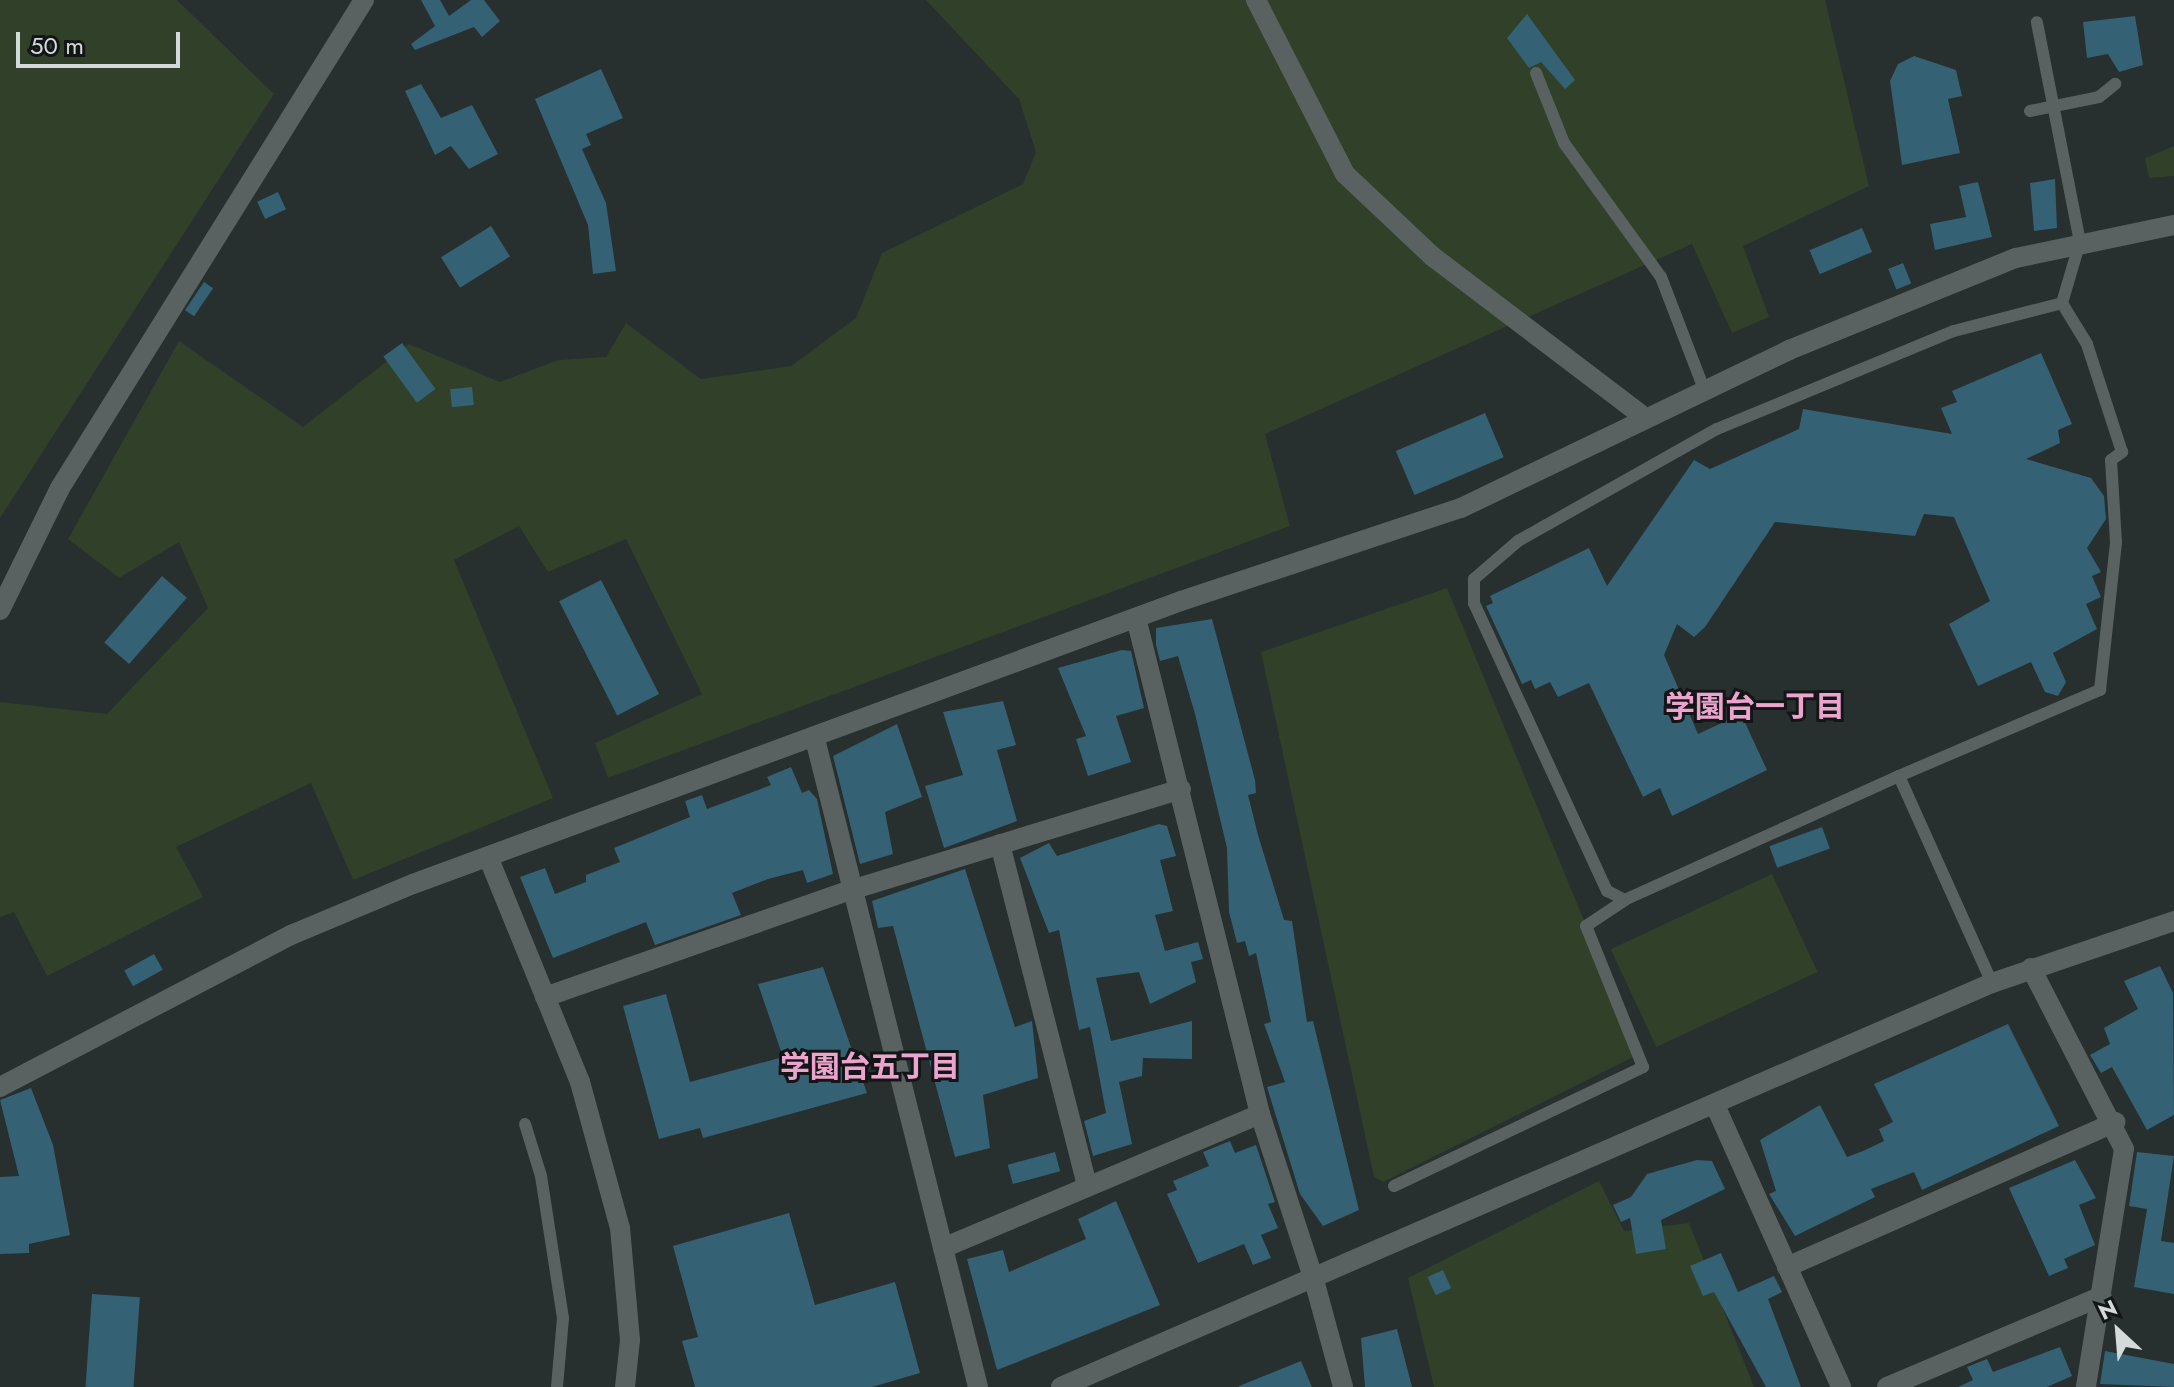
<!DOCTYPE html>
<html>
<head>
<meta charset="utf-8">
<style>
  body { margin:0 }
  #map { position:relative; width:2174px; height:1387px; overflow:hidden; background:#272f2f; font-family:Jost,"Noto Sans JP",sans-serif }
  div>[style] { position:absolute }
  [style*='--x'] { left:calc(var(--x)*1px); top:calc(var(--y)*1px); width:calc(var(--w)*1px); rotate:calc(var(--a)*1deg) }
  .green>* { inset:0; background:#304029; transform-origin:0 0 }
  .building>* { inset:0; background:#346173; transform-origin:0 0 }
  .service>* { height:12px; margin:-6px; padding:0 6px; transform-origin:6px; border-radius:6px; background:#596261 }
  .minor>* { height:20px; margin:-10px; padding:0 10px; transform-origin:10px; border-radius:10px; background:#596261 }
  .tertiary>* { height:20px; margin:-10px; padding:0 10px; transform-origin:10px; border-radius:10px; background:#596261 }
  span { translate:-50% -50%; white-space:nowrap; text-align:center; line-height:1.15; -webkit-text-stroke:6px #131616; paint-order:stroke }
  .neighbourhood-label { font-size:30px; color:#eca4cf; font-weight:700 }
  .north { position:absolute; left:2078px; top:1291px; width:80px; height:80px; -webkit-text-stroke:6px #131616; paint-order:stroke; rotate:334deg; font-size:22px; font-weight:700; line-height:32px; text-align:center; color:#d4d9d9 }
  .north::after { content:''; display:block; margin:auto; width:28px; height:36px; background:#d4d9d9; clip-path:polygon(50% 0,100% 100%,50% 72%,0 100%) }
  .scale { position:absolute; left:16px; top:32px; width:164px; height:36px; box-sizing:border-box; border:4px solid #d4d9d9; border-top:0; padding-left:10px; font-size:24px; line-height:28px; white-space:nowrap; color:#d4d9d9; -webkit-text-stroke:6px #131616; paint-order:stroke }
</style>
</head>
<body>
<div id="map">
  <div class="green">
    <i style="clip-path:polygon(0 0,177px 0,274px 94px,0 518px)"></i>
    <i style="clip-path:polygon(926px 0,1825px 0,1869px 186px,1743px 246px,1769px 317px,1732px 333px,1692px 244px,1265px 434px,1290px 526px,608px 778px,595px 743px,702px 694px,626px 539px,548px 572px,519px 526px,454px 560px,553px 798px,353px 880px,311px 783px,176px 847px,203px 897px,47px 976px,14px 912px,0 917px,0 702px,107px 714px,208px 608px,179px 542px,119px 578px,68px 539px,179px 341px,303px 427px,409px 344px,500px 382px,558px 360px,606px 357px,626px 323px,701px 379px,791px 366px,856px 318px,882px 253px,1023px 184px,1036px 152px,1019px 99px)"></i>
    <i style="clip-path:polygon(2174px 146px,2174px 176px,2149px 178px,2145px 158px)"></i>
    <i style="clip-path:polygon(1447px 588px,1639px 1054px,1383px 1182px,1374px 1177px,1261px 652px)"></i>
    <i style="left:1772px;top:874px;width:108px;height:178px;rotate:65deg"></i>
    <i style="clip-path:polygon(1599px 1181px,1624px 1231px,1689px 1223px,1754px 1387px,1434px 1387px,1408px 1278px)"></i>
  </div>
  <div class="building">
    <i style="clip-path:polygon(421px 0,440px 0,449px 16px,471px 0,484px 0,500px 21px,482px 37px,474px 27px,415px 50px,411px 44px,435px 26px)"></i>
    <i style="clip-path:polygon(1527px 14px,1575px 80px,1565px 89px,1541px 62px,1529px 68px,1507px 38px)"></i>
    <i style="clip-path:polygon(2135px 16px,2143px 65px,2119px 72px,2108px 54px,2087px 58px,2083px 22px)"></i>
    <i style="clip-path:polygon(1914px 56px,1956px 70px,1962px 96px,1948px 99px,1960px 153px,1902px 165px,1890px 81px,1898px 64px)"></i>
    <i style="clip-path:polygon(601px 69px,623px 118px,586px 134px,591px 145px,582px 149px,606px 203px,616px 271px,593px 274px,588px 225px,535px 99px)"></i>
    <i style="clip-path:polygon(421px 84px,441px 118px,472px 105px,498px 154px,469px 169px,451px 146px,435px 155px,405px 91px)"></i>
    <i style="clip-path:polygon(2055px 179px,2057px 228px,2034px 231px,2030px 183px)"></i>
    <i style="clip-path:polygon(1978px 182px,1992px 237px,1935px 250px,1930px 224px,1966px 217px,1959px 186px)"></i>
    <i style="left:278px;top:192px;width:19px;height:23px;rotate:65deg"></i>
    <i style="left:491px;top:226px;width:36px;height:59px;rotate:58deg"></i>
    <i style="left:1862px;top:228px;width:26px;height:57px;rotate:67deg"></i>
    <i style="left:1903px;top:263px;width:22px;height:16px;rotate:68deg"></i>
    <i style="left:204px;top:282px;width:11px;height:34px;rotate:34deg"></i>
    <i style="left:402px;top:343px;width:57px;height:23px;rotate:54deg"></i>
    <i style="clip-path:polygon(2041px 353px,2072px 424px,2058px 430px,2060px 443px,2026px 459px,2091px 478px,2104px 496px,2106px 519px,2087px 548px,2101px 572px,2092px 576px,2101px 597px,2086px 604px,2097px 629px,2053px 653px,2066px 682px,2058px 696px,2045px 692px,2031px 662px,1978px 686px,1949px 624px,1990px 601px,1954px 517px,1924px 514px,1915px 536px,1775px 522px,1705px 627px,1694px 637px,1677px 624px,1664px 655px,1698px 734px,1741px 714px,1767px 770px,1672px 816px,1660px 788px,1643px 797px,1589px 683px,1558px 697px,1550px 682px,1535px 689px,1531px 680px,1522px 684px,1486px 606px,1493px 603px,1490px 596px,1589px 548px,1607px 586px,1694px 460px,1710px 469px,1799px 429px,1803px 409px,1952px 434px,1941px 408px,1957px 402px,1952px 391px)"></i>
    <i style="left:472px;top:387px;width:18px;height:22px;rotate:84deg"></i>
    <i style="left:1485px;top:413px;width:48px;height:97px;rotate:67deg"></i>
    <i style="left:162px;top:576px;width:33px;height:88px;rotate:41deg"></i>
    <i style="left:601px;top:580px;width:128px;height:47px;rotate:63deg"></i>
    <i style="clip-path:polygon(1212px 619px,1255px 780px,1256px 793px,1248px 795px,1258px 835px,1284px 920px,1292px 921px,1307px 1022px,1313px 1021px,1359px 1210px,1323px 1226px,1300px 1194px,1267px 1087px,1285px 1082px,1264px 1024px,1271px 1022px,1256px 953px,1249px 956px,1245px 941px,1237px 943px,1229px 912px,1227px 848px,1195px 714px,1178px 656px,1160px 661px,1156px 645px,1156px 628px)"></i>
    <i style="clip-path:polygon(1122px 650px,1131px 651px,1144px 708px,1116px 716px,1131px 762px,1088px 776px,1076px 739px,1086px 736px,1058px 668px)"></i>
    <i style="clip-path:polygon(1003px 701px,1016px 745px,997px 750px,1017px 821px,944px 848px,925px 786px,963px 775px,943px 712px)"></i>
    <i style="clip-path:polygon(897px 724px,922px 797px,885px 812px,893px 854px,860px 864px,833px 756px)"></i>
    <i style="clip-path:polygon(791px 767px,802px 793px,809px 790px,817px 799px,833px 874px,807px 883px,803px 870px,768px 879px,732px 893px,741px 915px,655px 945px,646px 922px,553px 958px,520px 877px,545px 868px,555px 894px,586px 882px,586px 875px,620px 862px,614px 848px,690px 817px,685px 801px,702px 795px,707px 809px,771px 785px,767px 777px)"></i>
    <i style="clip-path:polygon(1159px 824px,1167px 826px,1176px 856px,1160px 860px,1173px 911px,1155px 915px,1165px 951px,1198px 942px,1203px 959px,1191px 962px,1196px 982px,1150px 1004px,1139px 972px,1096px 978px,1111px 1041px,1192px 1021px,1192px 1059px,1143px 1058px,1142px 1076px,1119px 1082px,1132px 1144px,1093px 1156px,1084px 1121px,1106px 1113px,1090px 1027px,1079px 1030px,1059px 930px,1049px 933px,1020px 858px,1049px 843px,1057px 856px)"></i>
    <i style="left:1822px;top:827px;width:23px;height:56px;rotate:70deg"></i>
    <i style="clip-path:polygon(965px 869px,1015px 1027px,1032px 1021px,1038px 1078px,983px 1095px,990px 1148px,955px 1157px,893px 926px,878px 928px,872px 901px)"></i>
    <i style="left:154px;top:954px;width:18px;height:34px;rotate:61deg"></i>
    <i style="clip-path:polygon(2160px 966px,2173px 993px,2174px 1115px,2147px 1130px,2112px 1067px,2101px 1073px,2090px 1055px,2110px 1044px,2104px 1028px,2138px 1009px,2124px 981px)"></i>
    <i style="clip-path:polygon(823px 967px,867px 1093px,703px 1138px,700px 1128px,659px 1139px,623px 1006px,666px 994px,690px 1082px,783px 1057px,758px 984px)"></i>
    <i style="clip-path:polygon(2008px 1024px,2059px 1126px,1922px 1190px,1914px 1172px,1871px 1189px,1875px 1197px,1795px 1236px,1769px 1194px,1776px 1191px,1760px 1140px,1820px 1105px,1847px 1157px,1863px 1151px,1884px 1141px,1879px 1129px,1893px 1122px,1874px 1084px)"></i>
    <i style="clip-path:polygon(31px 1088px,53px 1145px,70px 1235px,29px 1244px,29px 1253px,0 1254px,0 1177px,19px 1176px,0 1100px)"></i>
    <i style="clip-path:polygon(1230px 1141px,1235px 1153px,1256px 1145px,1275px 1202px,1268px 1204px,1278px 1228px,1261px 1235px,1271px 1258px,1253px 1265px,1244px 1244px,1198px 1263px,1167px 1194px,1177px 1190px,1173px 1181px,1209px 1166px,1203px 1152px)"></i>
    <i style="left:1055px;top:1152px;width:20px;height:49px;rotate:75deg"></i>
    <i style="clip-path:polygon(2137px 1152px,2174px 1156px,2161px 1241px,2174px 1243px,2174px 1294px,2134px 1287px,2147px 1209px,2129px 1206px)"></i>
    <i style="clip-path:polygon(1697px 1160px,1712px 1161px,1725px 1189px,1661px 1220px,1666px 1249px,1636px 1254px,1630px 1218px,1621px 1222px,1613px 1205px,1631px 1197px,1647px 1174px)"></i>
    <i style="clip-path:polygon(2075px 1160px,2096px 1198px,2079px 1205px,2095px 1245px,2064px 1259px,2068px 1268px,2049px 1276px,2009px 1188px)"></i>
    <i style="clip-path:polygon(1116px 1201px,1160px 1305px,997px 1370px,967px 1259px,1003px 1250px,1009px 1272px,1086px 1239px,1078px 1219px)"></i>
    <i style="clip-path:polygon(789px 1213px,815px 1305px,895px 1282px,920px 1373px,872px 1387px,695px 1387px,682px 1341px,698px 1337px,673px 1246px)"></i>
    <i style="clip-path:polygon(1721px 1253px,1738px 1292px,1774px 1276px,1782px 1292px,1768px 1299px,1801px 1387px,1766px 1387px,1714px 1292px,1703px 1296px,1690px 1266px)"></i>
    <i style="left:1443px;top:1270px;width:20px;height:17px;rotate:66deg"></i>
    <i style="left:92px;top:1294px;width:48px;height:93px;rotate:4deg"></i>
    <i style="clip-path:polygon(1397px 1329px,1412px 1387px,1365px 1387px,1361px 1338px)"></i>
    <i style="clip-path:polygon(2060px 1347px,2072px 1376px,2047px 1387px,1958px 1387px,1973px 1380px,1967px 1367px,1987px 1359px,1993px 1372px)"></i>
    <i style="clip-path:polygon(2105px 1351px,2174px 1364px,2174px 1387px,2100px 1384px)"></i>
    <i style="clip-path:polygon(1301px 1361px,1312px 1387px,1239px 1387px,1239px 1386px)"></i>
  </div>
  <div class="service">
    <i style="--x:1536;--y:73;--w:75;--a:68.2"></i>
    <i style="--x:1564;--y:143;--w:165;--a:54.1"></i>
    <i style="--x:1661;--y:277;--w:120;--a:69"></i>
    <i style="--x:2030;--y:111;--w:70;--a:-11.5"></i>
    <i style="--x:2099;--y:97;--w:21;--a:-39"></i>
    <i style="--x:1899;--y:776;--w:219;--a:-23.2"></i>
    <i style="--x:2100;--y:690;--w:149;--a:-83.8"></i>
    <i style="--x:2116;--y:542;--w:82;--a:-93.5"></i>
    <i style="--x:2111;--y:460;--w:14;--a:-36"></i>
    <i style="--x:2122;--y:452;--w:114;--a:-108"></i>
    <i style="--x:2087;--y:344;--w:48;--a:-121.4"></i>
    <i style="--x:2062;--y:303;--w:64;--a:-73.6"></i>
    <i style="--x:2080;--y:242;--w:224;--a:-101.1"></i>
    <i style="--x:1992;--y:983;--w:227;--a:-114.2"></i>
    <i style="--x:1899;--y:776;--w:301;--a:155.7"></i>
    <i style="--x:1625;--y:900;--w:20;--a:-153"></i>
    <i style="--x:1607;--y:891;--w:317;--a:-114.8"></i>
    <i style="--x:1474;--y:603;--w:24;--a:-90"></i>
    <i style="--x:1474;--y:579;--w:58;--a:-40.8"></i>
    <i style="--x:1518;--y:541;--w:228;--a:-29.4"></i>
    <i style="--x:1717;--y:429;--w:256;--a:-22.5"></i>
    <i style="--x:1954;--y:331;--w:112;--a:-14.5"></i>
    <i style="--x:525;--y:1124;--w:54;--a:72.9"></i>
    <i style="--x:541;--y:1176;--w:144;--a:81.2"></i>
    <i style="--x:563;--y:1318;--w:69;--a:95"></i>
    <i style="--x:1394;--y:1186;--w:276;--a:-25.5"></i>
    <i style="--x:1643;--y:1067;--w:152;--a:-112"></i>
    <i style="--x:1586;--y:926;--w:47;--a:-33.7"></i>
  </div>
  <div class="minor">
    <i style="--x:1256;--y:0;--w:195;--a:62.9"></i>
    <i style="--x:1345;--y:174;--w:120;--a:43.3"></i>
    <i style="--x:1432;--y:256;--w:265;--a:37.2"></i>
    <i style="--x:1136;--y:618;--w:511;--a:75.96"></i>
    <i style="--x:1260;--y:1114;--w:175;--a:72"></i>
    <i style="--x:1000;--y:844;--w:353;--a:75.7"></i>
    <i style="--x:851;--y:890;--w:345;--a:-17"></i>
    <i style="--x:2031;--y:968;--w:203;--a:62.8"></i>
    <i style="--x:2124;--y:1149;--w:241;--a:99.1"></i>
    <i style="--x:0;--y:1087;--w:328;--a:-27.6"></i>
    <i style="--x:291;--y:935;--w:132;--a:-22.7"></i>
    <i style="--x:413;--y:884;--w:818;--a:-20.23"></i>
    <i style="--x:1181;--y:601;--w:295;--a:-18.4"></i>
    <i style="--x:1461;--y:508;--w:364;--a:-25.7"></i>
    <i style="--x:1789;--y:350;--w:245;--a:-22.1"></i>
    <i style="--x:2016;--y:258;--w:161;--a:-11.8"></i>
    <i style="--x:1715;--y:1105;--w:309;--a:65.9"></i>
    <i style="--x:943;--y:1248;--w:344;--a:-22.9"></i>
    <i style="--x:1787;--y:1267;--w:359;--a:-23.8"></i>
    <i style="--x:1887;--y:1387;--w:233;--a:-22.9"></i>
  </div>
  <div class="tertiary">
    <i style="--x:0;--y:610;--w:136;--a:-63.8"></i>
    <i style="--x:60;--y:488;--w:575;--a:-58.08"></i>
    <i style="--x:815;--y:739;--w:668;--a:75.88"></i>
    <i style="--x:489;--y:859;--w:241;--a:67.8"></i>
    <i style="--x:580;--y:1082;--w:151;--a:74.7"></i>
    <i style="--x:620;--y:1228;--w:112;--a:84.9"></i>
    <i style="--x:630;--y:1340;--w:47;--a:96.1"></i>
    <i style="--x:545;--y:997;--w:324;--a:-19.3"></i>
    <i style="--x:1314;--y:1280;--w:111;--a:74.8"></i>
    <i style="--x:1061;--y:1387;--w:1015;--a:-23.46"></i>
    <i style="--x:1992;--y:983;--w:192;--a:-18.8"></i>
  </div>
  <div class="neighbourhood-label">
    <span style="left:1755px;top:707px">学園台一丁目</span>
    <span style="left:870px;top:1067px">学園台五丁目</span>
  </div>
  <div class="north">N</div>
  <div class="scale">50 m</div>
</div>
</body>
</html>
